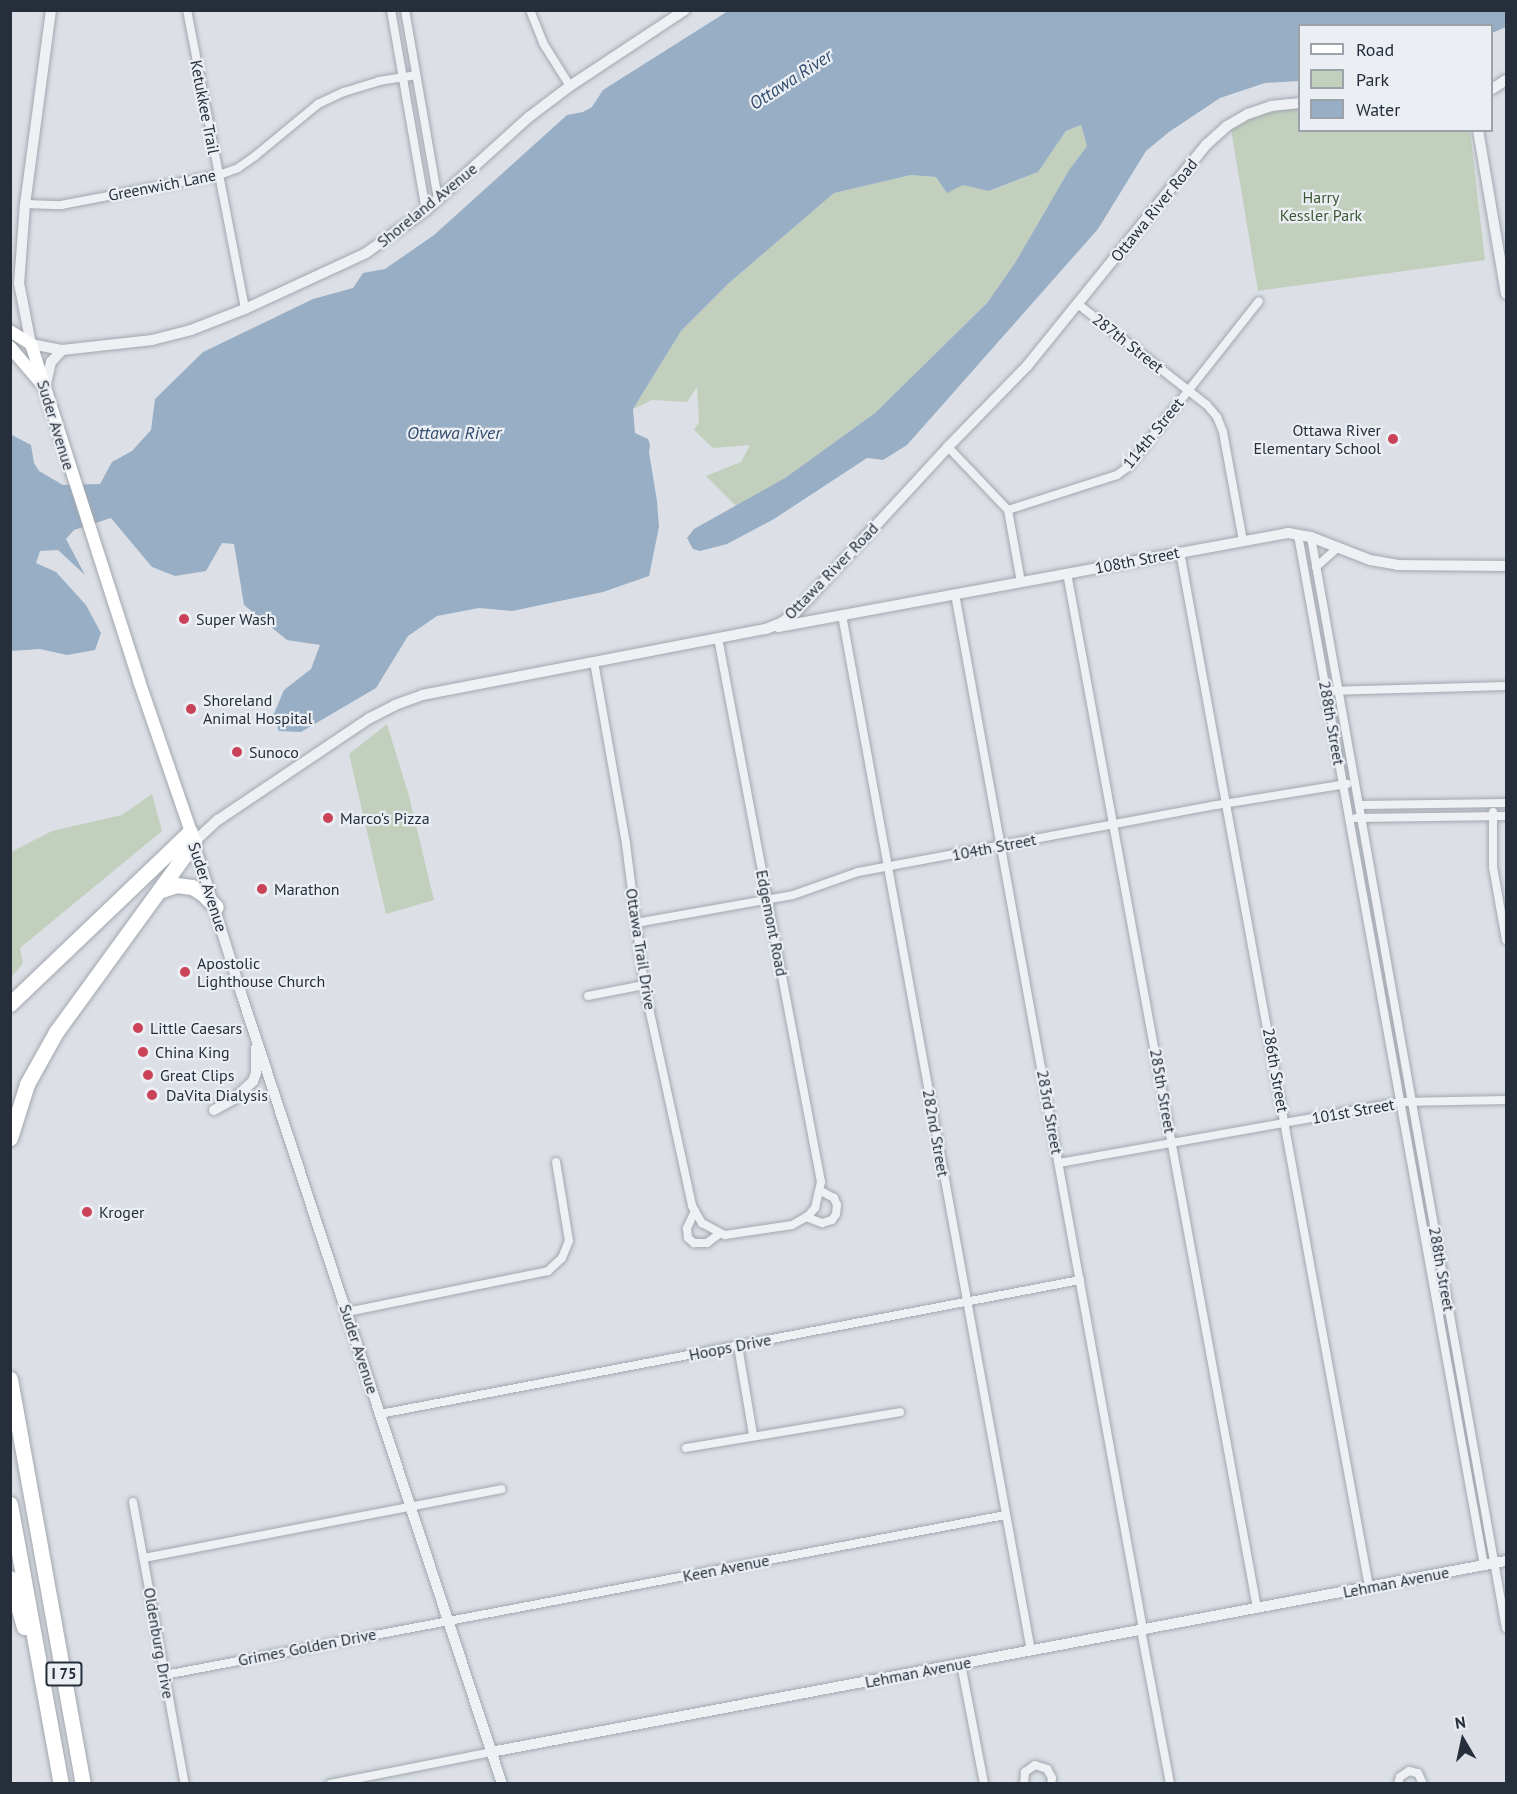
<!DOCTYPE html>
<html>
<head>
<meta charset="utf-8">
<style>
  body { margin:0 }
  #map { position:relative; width:1517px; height:1794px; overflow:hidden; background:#dce0e6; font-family:"PT Sans",sans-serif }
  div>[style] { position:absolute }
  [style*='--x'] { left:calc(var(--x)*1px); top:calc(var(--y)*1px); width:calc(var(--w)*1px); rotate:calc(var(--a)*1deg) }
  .green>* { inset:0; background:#c2cfbd }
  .water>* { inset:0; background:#97aec5 }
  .roads { filter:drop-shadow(0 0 2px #a2a7af) drop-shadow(0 0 2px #a2a7af) }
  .minor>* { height:8px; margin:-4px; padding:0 4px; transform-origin:4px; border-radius:4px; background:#eef0f4 }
  .tertiary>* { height:10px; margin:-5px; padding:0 5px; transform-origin:5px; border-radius:5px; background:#eef0f4 }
  .secondary>* { height:12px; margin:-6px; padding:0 6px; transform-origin:6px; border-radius:6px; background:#fff }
  .motorway>* { height:15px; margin:-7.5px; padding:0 7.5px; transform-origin:7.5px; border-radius:7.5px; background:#fff }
  .dots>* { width:16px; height:16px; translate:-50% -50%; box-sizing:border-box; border:3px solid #ebeff4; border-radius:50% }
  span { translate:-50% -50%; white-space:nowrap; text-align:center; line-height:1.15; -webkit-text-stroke:4.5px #ebeff4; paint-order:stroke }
  .shield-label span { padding:2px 4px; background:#ebeff4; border:2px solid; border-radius:4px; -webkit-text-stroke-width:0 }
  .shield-label { font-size:15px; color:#262e3b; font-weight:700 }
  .street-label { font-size:16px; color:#262e3b }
  .park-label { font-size:16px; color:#3b5734 }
  .poi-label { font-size:16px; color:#262e3b }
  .right { translate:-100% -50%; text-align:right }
  .left { translate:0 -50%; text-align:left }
  .water-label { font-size:18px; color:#324d6e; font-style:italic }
  .frame { position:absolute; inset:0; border:12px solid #262e3b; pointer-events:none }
  .legend { position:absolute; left:1298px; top:24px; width:195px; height:108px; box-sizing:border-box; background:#ebeff4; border:2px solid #9ca2aa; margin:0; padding:8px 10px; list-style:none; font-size:18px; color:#262e3b }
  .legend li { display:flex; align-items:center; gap:12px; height:30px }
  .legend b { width:30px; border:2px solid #9ca2aa }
  .north { position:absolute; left:1433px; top:1710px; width:60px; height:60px; -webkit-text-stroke:4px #ebeff4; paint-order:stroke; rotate:351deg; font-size:16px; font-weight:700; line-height:24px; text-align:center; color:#262e3b }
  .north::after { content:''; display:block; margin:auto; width:21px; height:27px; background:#262e3b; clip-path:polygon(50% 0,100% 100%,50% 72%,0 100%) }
</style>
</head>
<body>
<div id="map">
  <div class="green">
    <i style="clip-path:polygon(1299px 108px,1300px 130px,1470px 131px,1485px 260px,1258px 291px,1231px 129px,1239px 123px,1270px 111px)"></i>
    <i style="clip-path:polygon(1081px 125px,1087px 146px,1069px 170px,1015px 263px,987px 303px,875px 413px,785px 478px,737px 507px,706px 476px,741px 462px,750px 445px,713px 448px,694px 430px,699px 422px,697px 387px,687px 402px,652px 400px,633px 409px,681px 331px,729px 283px,834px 193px,911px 175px,936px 177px,990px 191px,1038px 172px,1066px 131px)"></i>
    <i style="clip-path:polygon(387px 724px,409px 796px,434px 900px,386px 914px,349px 754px)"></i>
    <i style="clip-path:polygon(152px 794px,162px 831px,20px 948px,23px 963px,11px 978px,11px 852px,52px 831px,122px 815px)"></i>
  </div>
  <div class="water">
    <i style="clip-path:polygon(728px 11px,1506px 11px,1506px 27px,1492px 33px,1492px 26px,1300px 26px,1299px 81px,1265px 83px,1220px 98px,1169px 132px,1146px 151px,1098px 229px,907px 445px,883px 460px,867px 458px,774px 519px,727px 544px,700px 551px,693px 549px,687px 538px,694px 529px,785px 478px,875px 413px,987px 303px,1015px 263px,1069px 170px,1087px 146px,1081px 125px,1066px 131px,1038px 172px,989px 191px,963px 185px,947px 193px,936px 177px,911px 175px,834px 193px,729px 283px,681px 331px,633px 409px,635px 433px,648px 439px,650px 445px,649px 452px,657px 501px,659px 527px,649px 576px,603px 592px,512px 611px,479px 608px,437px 616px,408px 636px,376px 688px,301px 732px,279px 731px,273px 716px,284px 690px,311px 669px,320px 645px,287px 640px,244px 605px,234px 544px,222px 543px,206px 571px,175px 576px,152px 567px,111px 518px,74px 530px,66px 539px,85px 575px,58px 550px,40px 551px,36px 563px,56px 572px,86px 605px,101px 633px,95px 650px,67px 655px,40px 649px,11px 651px,10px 434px,31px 445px,34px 463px,39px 471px,63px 485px,100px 484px,112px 462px,132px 451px,151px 430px,155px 399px,203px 352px,313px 299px,353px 288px,363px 273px,385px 269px,434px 235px,567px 115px,583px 112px,592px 107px,603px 90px)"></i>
  </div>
  <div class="roads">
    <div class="minor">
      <i style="--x:187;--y:10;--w:305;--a:79"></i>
      <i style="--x:391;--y:10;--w:203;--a:80.1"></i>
      <i style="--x:405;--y:10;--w:192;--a:80.1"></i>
      <i style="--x:530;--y:10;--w:35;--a:68"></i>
      <i style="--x:543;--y:43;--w:51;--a:57.9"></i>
      <i style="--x:25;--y:204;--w:36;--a:2"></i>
      <i style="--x:61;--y:205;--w:161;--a:-10.8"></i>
      <i style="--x:219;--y:175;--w:20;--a:-20"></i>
      <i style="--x:238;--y:168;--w:21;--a:-35"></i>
      <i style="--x:255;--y:156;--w:82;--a:-39.5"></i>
      <i style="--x:318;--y:104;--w:29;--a:-25"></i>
      <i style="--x:344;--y:92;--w:37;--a:-17"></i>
      <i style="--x:379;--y:81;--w:37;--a:-9"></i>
      <i style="--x:1079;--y:305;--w:162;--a:38"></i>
      <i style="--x:1207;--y:405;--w:16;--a:50"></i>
      <i style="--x:1217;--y:417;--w:16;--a:68"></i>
      <i style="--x:1223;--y:432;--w:111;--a:79.6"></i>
      <i style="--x:948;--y:447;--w:87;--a:46.4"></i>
      <i style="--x:1008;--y:510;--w:73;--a:79.8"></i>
      <i style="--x:1008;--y:510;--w:114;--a:-17.8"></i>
      <i style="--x:1117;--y:475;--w:14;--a:-36"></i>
      <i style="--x:1128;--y:467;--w:211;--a:-51.7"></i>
      <i style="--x:1298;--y:535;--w:1048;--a:79.77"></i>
      <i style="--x:1311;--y:537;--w:1108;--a:79.87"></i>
      <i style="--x:1180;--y:552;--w:1052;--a:79.65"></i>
      <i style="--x:1316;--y:567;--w:30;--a:-42"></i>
      <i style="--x:1067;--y:573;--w:1052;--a:79.6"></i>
      <i style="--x:955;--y:594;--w:1053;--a:79.71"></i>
      <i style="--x:842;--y:615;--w:1053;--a:79.66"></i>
      <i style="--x:594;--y:662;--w:185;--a:80"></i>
      <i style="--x:626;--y:844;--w:142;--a:82.7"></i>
      <i style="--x:644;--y:985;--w:226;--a:77.7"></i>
      <i style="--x:692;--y:1206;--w:20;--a:60"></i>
      <i style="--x:702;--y:1223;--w:26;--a:28"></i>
      <i style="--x:725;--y:1235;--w:68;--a:-8.5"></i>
      <i style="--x:792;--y:1225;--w:18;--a:-29"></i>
      <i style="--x:808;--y:1216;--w:11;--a:-49"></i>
      <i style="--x:815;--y:1208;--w:27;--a:-77"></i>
      <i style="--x:821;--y:1182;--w:554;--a:-100.72"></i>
      <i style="--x:1326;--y:691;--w:180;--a:-1.6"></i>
      <i style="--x:1359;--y:805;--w:147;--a:-0.8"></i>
      <i style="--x:1493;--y:812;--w:55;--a:90"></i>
      <i style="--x:1493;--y:867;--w:74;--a:79.9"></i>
      <i style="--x:1356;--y:818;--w:150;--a:-0.8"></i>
      <i style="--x:636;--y:923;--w:159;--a:-10.1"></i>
      <i style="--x:793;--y:895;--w:69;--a:-19.5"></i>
      <i style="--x:858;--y:872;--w:365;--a:-10.6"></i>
      <i style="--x:1217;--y:805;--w:132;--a:-9.2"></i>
      <i style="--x:588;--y:996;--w:57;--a:-11.1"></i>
      <i style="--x:1059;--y:1163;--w:347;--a:-10.1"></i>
      <i style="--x:1401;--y:1102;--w:105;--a:-1.1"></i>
      <i style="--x:695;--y:1211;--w:19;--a:115"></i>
      <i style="--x:687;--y:1228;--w:10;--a:84"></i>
      <i style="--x:688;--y:1238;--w:8;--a:40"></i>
      <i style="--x:694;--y:1243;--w:13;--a:0"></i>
      <i style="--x:707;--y:1243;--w:15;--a:-37"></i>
      <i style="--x:806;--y:1217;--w:17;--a:21"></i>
      <i style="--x:822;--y:1223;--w:10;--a:-17"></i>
      <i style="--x:832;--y:1220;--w:7;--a:-56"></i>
      <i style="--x:836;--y:1214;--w:9;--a:-84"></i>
      <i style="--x:837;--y:1205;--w:8;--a:-113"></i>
      <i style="--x:834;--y:1198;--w:15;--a:-152"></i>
      <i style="--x:347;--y:1312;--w:205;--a:-11.5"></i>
      <i style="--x:548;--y:1271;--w:19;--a:-43"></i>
      <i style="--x:562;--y:1258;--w:18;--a:-68"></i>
      <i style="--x:569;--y:1241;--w:80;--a:-99.3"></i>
      <i style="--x:738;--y:1346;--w:90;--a:80.4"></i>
      <i style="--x:380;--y:1414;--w:713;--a:-10.84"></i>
      <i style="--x:686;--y:1448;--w:217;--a:-9.5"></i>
      <i style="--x:133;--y:1502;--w:287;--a:79.6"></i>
      <i style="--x:144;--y:1558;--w:364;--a:-10.9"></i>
      <i style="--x:1141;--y:1630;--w:157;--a:79.3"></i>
      <i style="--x:961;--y:1664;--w:122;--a:79.1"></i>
      <i style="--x:165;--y:1675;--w:855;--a:-10.78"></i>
      <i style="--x:330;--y:1784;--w:164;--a:-11.2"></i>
      <i style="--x:1024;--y:1784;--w:12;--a:-85"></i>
      <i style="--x:1025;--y:1772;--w:12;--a:-35"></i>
      <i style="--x:1035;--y:1765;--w:13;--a:18"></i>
      <i style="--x:1047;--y:1769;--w:10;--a:61"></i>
      <i style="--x:1052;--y:1778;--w:6;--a:99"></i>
      <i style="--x:1398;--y:1784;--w:7;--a:-74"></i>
      <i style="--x:1400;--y:1777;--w:11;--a:-34"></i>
      <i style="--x:1409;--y:1771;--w:9;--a:13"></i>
      <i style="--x:1418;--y:1773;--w:12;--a:66"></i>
    </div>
    <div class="tertiary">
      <i style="--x:51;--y:10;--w:196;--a:97.6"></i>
      <i style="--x:25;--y:204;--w:79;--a:94.3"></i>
      <i style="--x:19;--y:283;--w:62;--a:78.9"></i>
      <i style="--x:31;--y:344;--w:32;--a:11"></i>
      <i style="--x:62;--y:350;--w:91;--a:-6.3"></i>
      <i style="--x:152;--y:340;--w:40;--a:-14.4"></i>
      <i style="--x:191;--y:330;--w:58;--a:-21.3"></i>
      <i style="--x:245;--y:309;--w:133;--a:-24.8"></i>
      <i style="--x:366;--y:253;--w:74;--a:-35.6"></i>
      <i style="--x:426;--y:210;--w:139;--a:-42.1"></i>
      <i style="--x:529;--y:117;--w:51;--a:-37.1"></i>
      <i style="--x:570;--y:86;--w:138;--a:-33.5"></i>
      <i style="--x:1492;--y:89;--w:17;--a:-33"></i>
      <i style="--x:1478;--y:130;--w:166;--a:80.3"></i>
      <i style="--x:45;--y:388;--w:27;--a:-77"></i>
      <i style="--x:51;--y:362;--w:16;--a:-47"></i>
      <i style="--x:778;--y:627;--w:519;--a:-10.44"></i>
      <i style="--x:1288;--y:533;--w:23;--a:10"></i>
      <i style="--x:1311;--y:537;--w:63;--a:21.3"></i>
      <i style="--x:1370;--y:560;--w:27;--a:10"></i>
      <i style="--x:1397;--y:565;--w:109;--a:0.5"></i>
      <i style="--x:214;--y:1110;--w:23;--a:-29"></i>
      <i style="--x:234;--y:1099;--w:26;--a:-43"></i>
      <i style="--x:253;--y:1081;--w:9;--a:-69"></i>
      <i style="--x:256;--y:1073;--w:25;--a:-90"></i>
      <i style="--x:491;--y:1752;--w:1033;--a:-10.66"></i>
      <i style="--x:502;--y:1784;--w:833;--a:-108.26"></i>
      <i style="--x:241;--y:993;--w:158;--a:-107.3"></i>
      <i style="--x:194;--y:842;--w:33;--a:-43"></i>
      <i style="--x:218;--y:820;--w:183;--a:-33.9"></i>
      <i style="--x:370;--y:718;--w:28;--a:-27"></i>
      <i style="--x:395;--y:705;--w:29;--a:-20"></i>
      <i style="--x:422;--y:695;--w:350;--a:-10.9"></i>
      <i style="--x:766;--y:629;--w:16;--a:-22"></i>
      <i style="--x:781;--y:623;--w:19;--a:-36"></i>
      <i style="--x:796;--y:612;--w:224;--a:-47.3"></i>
      <i style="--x:948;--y:447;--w:113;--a:-45.7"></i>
      <i style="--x:1027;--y:366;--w:286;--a:-51"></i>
      <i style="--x:1207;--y:144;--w:27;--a:-42"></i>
      <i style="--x:1227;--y:126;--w:24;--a:-30"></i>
      <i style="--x:1248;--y:114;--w:24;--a:-19"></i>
      <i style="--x:1271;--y:106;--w:29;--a:-6"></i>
    </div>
    <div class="secondary">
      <i style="--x:10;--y:331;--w:25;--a:32"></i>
      <i style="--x:31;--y:344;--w:354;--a:72.2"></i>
      <i style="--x:139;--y:681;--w:169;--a:71"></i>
      <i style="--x:10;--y:347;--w:46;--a:49.4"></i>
    </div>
    <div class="motorway">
      <i style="--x:159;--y:891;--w:18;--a:-19"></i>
      <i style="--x:176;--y:885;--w:16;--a:7"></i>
      <i style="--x:192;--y:887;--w:13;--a:32"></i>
      <i style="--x:203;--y:894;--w:18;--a:45"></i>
      <i style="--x:10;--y:1004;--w:249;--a:-43.7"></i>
      <i style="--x:10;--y:1138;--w:57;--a:-72.5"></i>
      <i style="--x:27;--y:1084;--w:60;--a:-60.9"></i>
      <i style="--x:56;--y:1032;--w:235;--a:-54"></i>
      <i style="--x:10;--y:1379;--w:412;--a:79.8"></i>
      <i style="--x:10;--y:1504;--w:285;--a:79.7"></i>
      <i style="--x:10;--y:1578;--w:51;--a:74.1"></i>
    </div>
  </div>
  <div class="dots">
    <i style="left:1393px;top:439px;background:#ca4258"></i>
    <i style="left:184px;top:619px;background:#ca4258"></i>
    <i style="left:191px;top:709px;background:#ca4258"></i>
    <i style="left:237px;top:752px;background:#ca4258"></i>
    <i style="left:328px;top:818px;background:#ca4258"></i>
    <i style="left:262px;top:889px;background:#ca4258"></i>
    <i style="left:185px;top:972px;background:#ca4258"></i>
    <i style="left:138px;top:1028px;background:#ca4258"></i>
    <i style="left:143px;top:1052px;background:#ca4258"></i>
    <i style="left:148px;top:1075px;background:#ca4258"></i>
    <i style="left:152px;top:1095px;background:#ca4258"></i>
    <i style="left:87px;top:1212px;background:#ca4258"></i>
  </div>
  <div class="shield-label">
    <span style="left:64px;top:1674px">I 75</span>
  </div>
  <div class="street-label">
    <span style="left:205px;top:107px;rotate:79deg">Ketukkee Trail</span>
    <span style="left:162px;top:185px;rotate:-11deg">Greenwich Lane</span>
    <span style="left:427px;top:205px;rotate:-39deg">Shoreland Avenue</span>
    <span style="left:1154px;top:210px;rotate:-51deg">Ottawa River Road</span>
    <span style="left:1128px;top:343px;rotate:38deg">287th Street</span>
    <span style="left:56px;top:425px;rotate:73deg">Suder Avenue</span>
    <span style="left:1153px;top:433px;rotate:-51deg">114th Street</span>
    <span style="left:1137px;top:560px;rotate:-11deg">108th Street</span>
    <span style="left:831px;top:571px;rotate:-46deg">Ottawa River Road</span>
    <span style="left:1332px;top:723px;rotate:80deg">288th Street</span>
    <span style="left:994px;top:847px;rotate:-11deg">104th Street</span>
    <span style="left:208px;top:887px;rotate:72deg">Suder Avenue</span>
    <span style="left:772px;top:923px;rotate:79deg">Edgemont Road</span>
    <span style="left:641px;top:949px;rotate:81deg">Ottawa Trail Drive</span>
    <span style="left:1276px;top:1070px;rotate:80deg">286th Street</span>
    <span style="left:1163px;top:1091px;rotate:80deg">285th Street</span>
    <span style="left:1353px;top:1111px;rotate:-10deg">101st Street</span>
    <span style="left:1050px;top:1112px;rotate:80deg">283rd Street</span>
    <span style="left:936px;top:1133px;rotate:80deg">282nd Street</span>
    <span style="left:1442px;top:1269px;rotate:80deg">288th Street</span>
    <span style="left:730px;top:1347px;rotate:-11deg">Hoops Drive</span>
    <span style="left:359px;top:1349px;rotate:72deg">Suder Avenue</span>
    <span style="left:726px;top:1568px;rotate:-11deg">Keen Avenue</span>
    <span style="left:1396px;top:1582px;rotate:-11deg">Lehman Avenue</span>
    <span style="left:159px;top:1643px;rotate:80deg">Oldenburg Drive</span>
    <span style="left:307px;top:1647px;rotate:-11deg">Grimes Golden Drive</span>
    <span style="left:918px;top:1672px;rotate:-11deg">Lehman Avenue</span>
  </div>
  <div class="park-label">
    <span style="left:1321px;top:206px">Harry<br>Kessler Park</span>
  </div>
  <div class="poi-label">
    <span class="right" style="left:1381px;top:439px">Ottawa River<br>Elementary School</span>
    <span class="left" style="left:196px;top:619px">Super Wash</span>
    <span class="left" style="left:203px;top:709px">Shoreland<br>Animal Hospital</span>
    <span class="left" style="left:249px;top:752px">Sunoco</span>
    <span class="left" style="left:340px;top:818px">Marco's Pizza</span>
    <span class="left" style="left:274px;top:889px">Marathon</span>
    <span class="left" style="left:197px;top:972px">Apostolic<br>Lighthouse Church</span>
    <span class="left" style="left:150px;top:1028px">Little Caesars</span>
    <span class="left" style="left:155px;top:1052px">China King</span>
    <span class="left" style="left:160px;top:1075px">Great Clips</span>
    <span class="left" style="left:166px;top:1095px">DaVita Dialysis</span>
    <span class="left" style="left:99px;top:1212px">Kroger</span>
  </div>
  <div class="water-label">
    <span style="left:791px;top:80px;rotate:-33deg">Ottawa River</span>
    <span style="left:454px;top:433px">Ottawa River</span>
  </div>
  <div class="frame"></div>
  <ul class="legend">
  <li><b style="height:8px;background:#fff"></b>Road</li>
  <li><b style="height:16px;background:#c2cfbd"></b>Park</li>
  <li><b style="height:16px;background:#97aec5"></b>Water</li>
  </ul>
  <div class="north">N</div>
</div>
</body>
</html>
